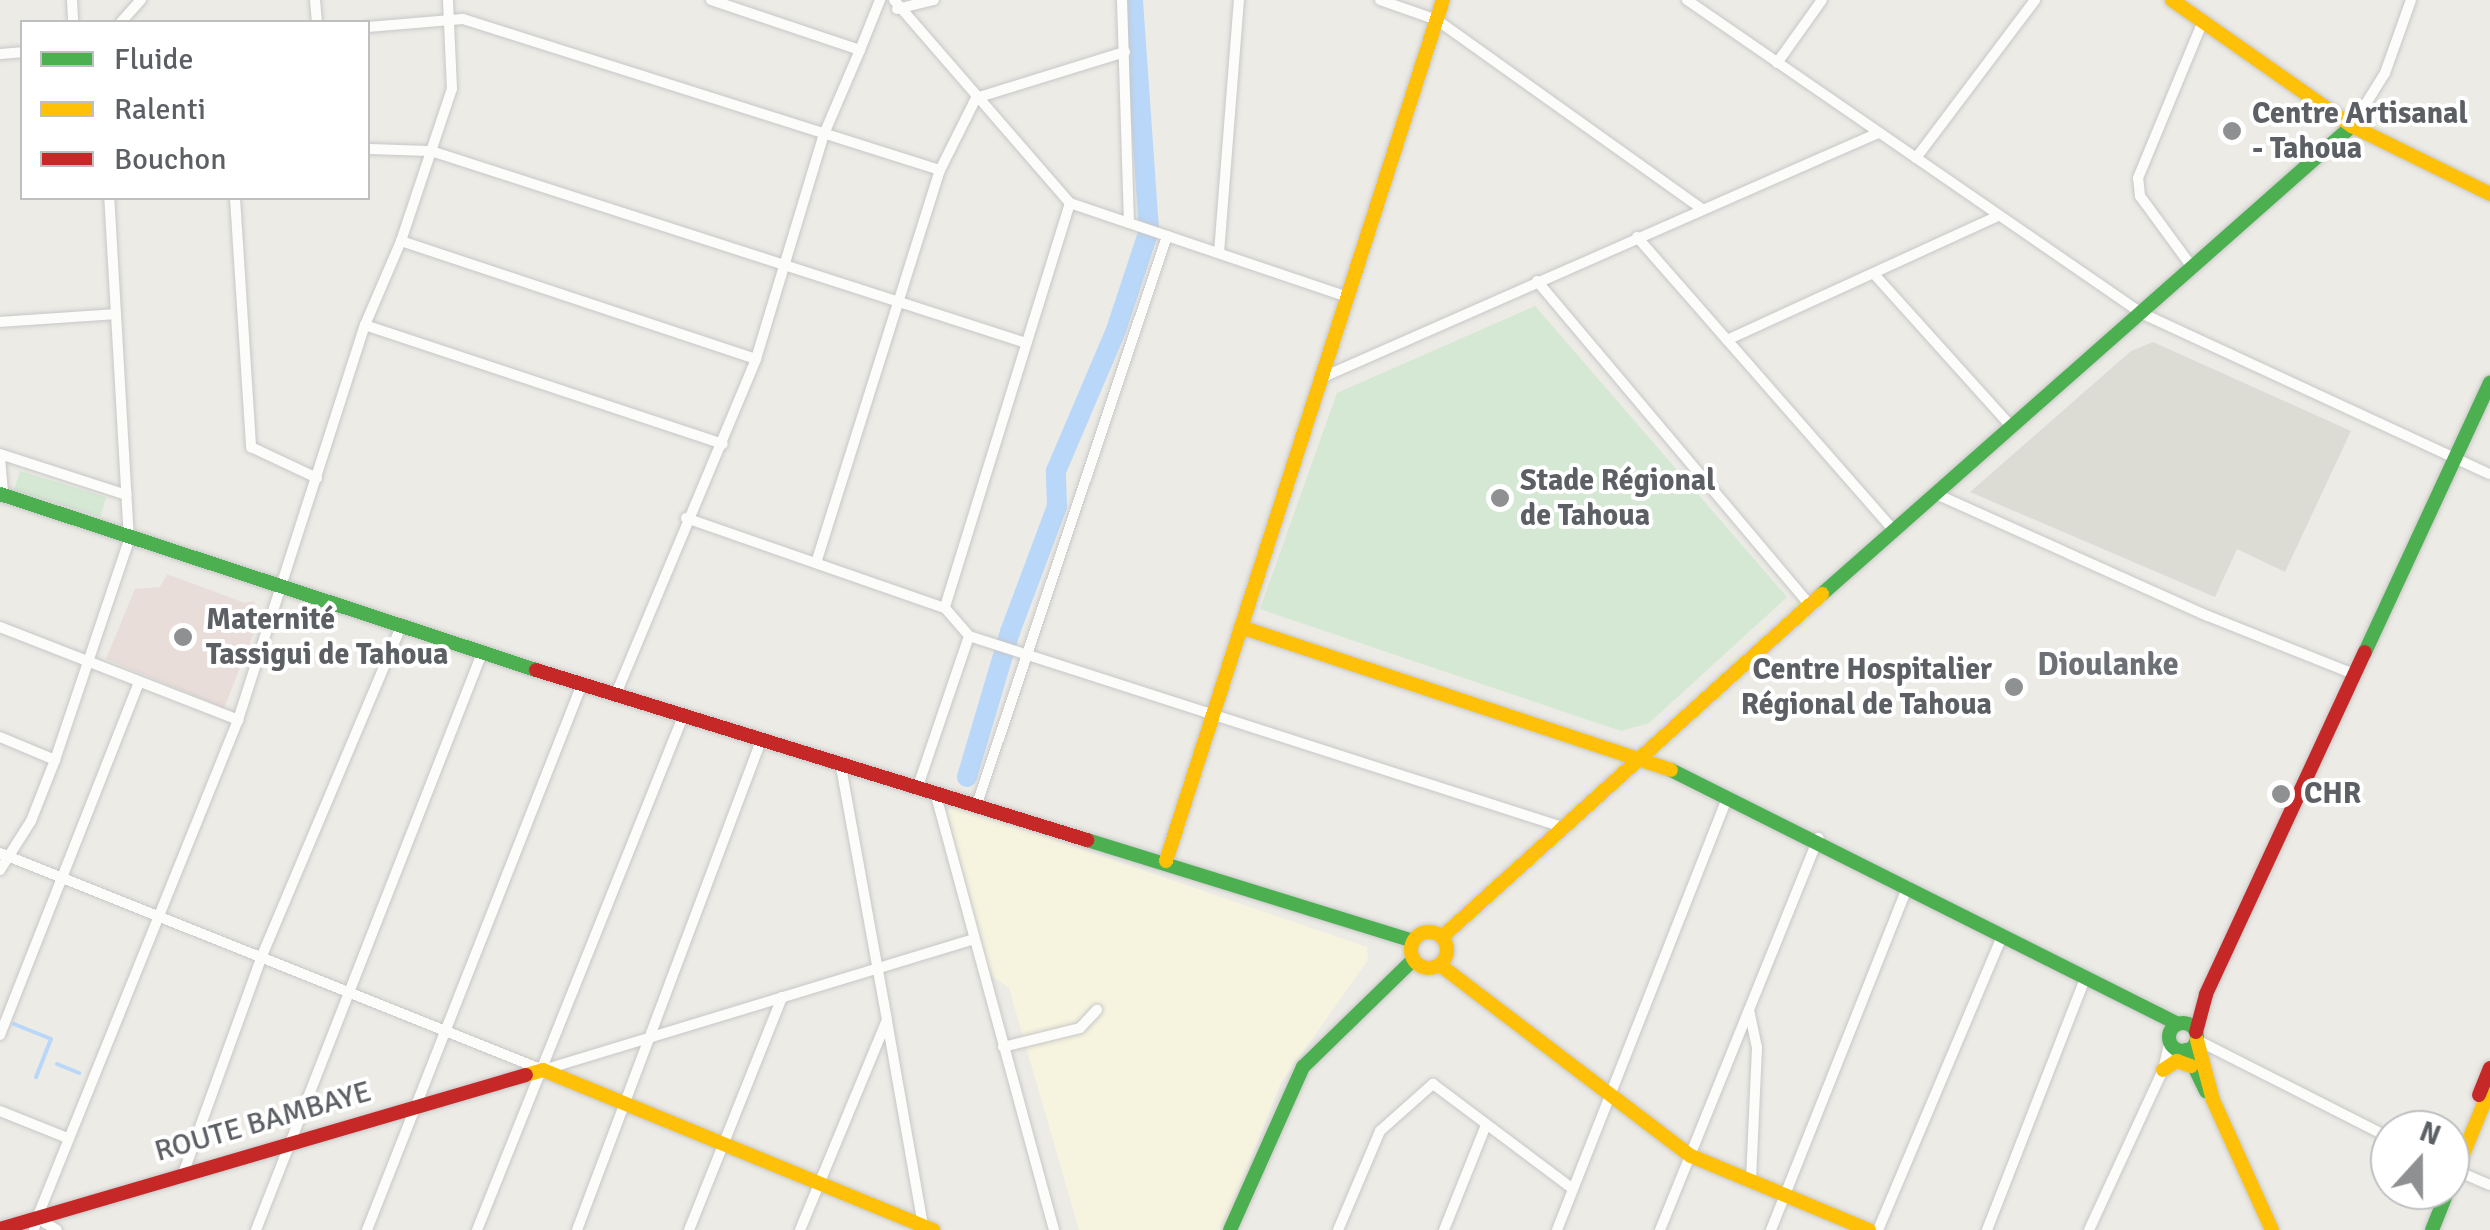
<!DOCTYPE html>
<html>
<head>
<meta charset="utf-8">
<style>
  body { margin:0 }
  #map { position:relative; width:2490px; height:1230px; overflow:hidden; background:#ecebe6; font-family:Signika,sans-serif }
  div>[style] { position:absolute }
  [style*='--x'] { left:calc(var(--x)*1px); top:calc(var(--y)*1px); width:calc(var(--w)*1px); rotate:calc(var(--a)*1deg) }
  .commercial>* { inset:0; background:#f6f3df }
  .education>* { inset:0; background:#dcdbd4 }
  .medical>* { inset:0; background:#e8ddd9 }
  .green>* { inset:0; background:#d4e8d3; transform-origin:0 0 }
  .stream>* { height:4px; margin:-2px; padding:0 2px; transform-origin:2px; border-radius:2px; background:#b9d7f8 }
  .river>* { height:20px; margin:-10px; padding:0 10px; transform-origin:10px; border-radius:10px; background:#b9d7f8 }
  .roads { filter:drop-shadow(0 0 2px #c7c7c7) drop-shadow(0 0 2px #c7c7c7) }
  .street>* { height:10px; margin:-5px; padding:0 5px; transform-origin:5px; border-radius:5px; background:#fcfcfb }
  .fast>* { height:14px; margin:-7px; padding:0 7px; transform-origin:7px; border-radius:7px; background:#4caf50 }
  .fast>.ring { margin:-7px; padding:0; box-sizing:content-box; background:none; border:14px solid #4caf50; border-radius:50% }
  .slow>* { height:14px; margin:-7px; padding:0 7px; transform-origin:7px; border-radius:7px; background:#ffc107 }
  .slow>.ring { margin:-7px; padding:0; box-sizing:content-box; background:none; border:14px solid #ffc107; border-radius:50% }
  .jam>* { height:14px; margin:-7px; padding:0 7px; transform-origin:7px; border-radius:7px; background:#c62828 }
  .dots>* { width:28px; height:28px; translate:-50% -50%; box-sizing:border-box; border:5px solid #fff; border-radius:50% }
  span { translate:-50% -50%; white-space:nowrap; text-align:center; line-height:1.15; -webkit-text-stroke:8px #fff; paint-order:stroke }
  .poi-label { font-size:30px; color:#5c5f64; font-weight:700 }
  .left { translate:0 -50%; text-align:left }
  .right { translate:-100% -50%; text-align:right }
  .street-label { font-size:30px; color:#5c5f64 }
  .neighbourhood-label { font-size:32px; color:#6d7176; font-weight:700 }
  .legend { position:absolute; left:20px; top:20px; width:350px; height:180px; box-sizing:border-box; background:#fff; border:2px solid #bebfc1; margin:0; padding:12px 18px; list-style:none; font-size:30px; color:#5c5f64 }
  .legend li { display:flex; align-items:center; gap:20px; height:50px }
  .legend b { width:50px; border:2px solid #bebfc1 }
  .north { position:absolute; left:2370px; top:1110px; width:100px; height:100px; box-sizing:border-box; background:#fff; border:2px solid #bebfc1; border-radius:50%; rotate:21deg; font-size:28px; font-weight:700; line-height:40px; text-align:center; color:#5c5f64 }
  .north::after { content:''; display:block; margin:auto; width:35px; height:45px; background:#8e9092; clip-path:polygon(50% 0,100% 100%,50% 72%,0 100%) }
</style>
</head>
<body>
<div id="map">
  <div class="commercial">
    <i style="clip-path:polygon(953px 805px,1367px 947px,1368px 960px,1281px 1083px,1223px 1230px,1079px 1230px,1009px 988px,988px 973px,946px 812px)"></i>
  </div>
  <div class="education">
    <i style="clip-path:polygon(2153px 342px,2351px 431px,2285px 572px,2237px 549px,2215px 597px,1970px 492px,2131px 351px)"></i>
  </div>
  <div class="medical">
    <i style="clip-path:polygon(167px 574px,245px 603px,254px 601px,261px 615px,224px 708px,106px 659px,135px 589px,160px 587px)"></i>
  </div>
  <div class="green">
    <i style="clip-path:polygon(1535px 306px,1787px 597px,1649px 723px,1621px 731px,1260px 609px,1337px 393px)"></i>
    <i style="left:20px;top:471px;width:90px;height:20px;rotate:17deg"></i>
  </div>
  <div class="stream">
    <i style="--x:14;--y:1024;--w:40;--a:22"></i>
    <i style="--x:51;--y:1039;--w:41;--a:111.5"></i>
    <i style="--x:57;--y:1064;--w:24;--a:22"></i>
  </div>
  <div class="river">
    <i style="--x:967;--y:777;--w:151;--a:-73.5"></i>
    <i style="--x:1010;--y:632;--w:134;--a:-69.5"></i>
    <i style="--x:1057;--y:506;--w:35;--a:-92"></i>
    <i style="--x:1056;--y:471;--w:153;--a:-66.9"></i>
    <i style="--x:1116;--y:330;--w:105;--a:-71.7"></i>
    <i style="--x:1149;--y:230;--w:231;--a:-94"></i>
  </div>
  <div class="roads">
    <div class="street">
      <i style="--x:72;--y:0;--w:22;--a:87"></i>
      <i style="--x:315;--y:0;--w:22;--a:85"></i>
      <i style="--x:711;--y:0;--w:157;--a:18.6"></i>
      <i style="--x:860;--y:50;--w:54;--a:-68.2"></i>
      <i style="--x:894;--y:0;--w:269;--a:49.1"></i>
      <i style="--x:1070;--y:203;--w:424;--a:107.2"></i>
      <i style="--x:945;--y:608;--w:37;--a:49"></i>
      <i style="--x:969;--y:636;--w:620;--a:17.85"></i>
      <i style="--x:1122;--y:0;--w:223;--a:88.2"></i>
      <i style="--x:1380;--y:0;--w:60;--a:19.3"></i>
      <i style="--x:1437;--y:20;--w:324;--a:35.5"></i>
      <i style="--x:1687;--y:0;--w:551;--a:34.58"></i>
      <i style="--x:2141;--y:313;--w:384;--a:24.8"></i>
      <i style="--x:897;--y:9;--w:38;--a:-14"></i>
      <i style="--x:121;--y:22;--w:30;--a:-48"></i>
      <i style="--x:368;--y:27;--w:95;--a:-4.8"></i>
      <i style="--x:463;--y:19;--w:500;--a:17.57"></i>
      <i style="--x:0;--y:54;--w:22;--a:-5"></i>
      <i style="--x:1777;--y:63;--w:77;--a:-54.5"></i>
      <i style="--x:2352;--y:126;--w:62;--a:-58.1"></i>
      <i style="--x:2385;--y:73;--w:77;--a:-70.4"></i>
      <i style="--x:368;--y:149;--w:63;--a:1.8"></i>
      <i style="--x:431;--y:151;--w:622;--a:17.88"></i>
      <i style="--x:1916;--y:158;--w:198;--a:-53"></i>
      <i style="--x:235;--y:198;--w:250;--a:86.3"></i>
      <i style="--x:251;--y:447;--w:73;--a:25.2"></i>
      <i style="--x:1070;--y:203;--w:293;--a:18.7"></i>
      <i style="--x:1637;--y:237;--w:390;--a:48.8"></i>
      <i style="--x:401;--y:241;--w:374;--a:18.4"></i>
      <i style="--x:1219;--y:253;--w:254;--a:-85.5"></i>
      <i style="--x:2192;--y:267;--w:88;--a:-126.2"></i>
      <i style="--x:2140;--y:196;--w:18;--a:-96"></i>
      <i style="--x:2138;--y:178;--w:170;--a:-67.5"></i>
      <i style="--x:1874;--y:274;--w:206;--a:48"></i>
      <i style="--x:1537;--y:281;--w:424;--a:49.9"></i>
      <i style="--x:0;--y:322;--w:116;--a:-3.9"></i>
      <i style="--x:365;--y:325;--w:377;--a:18.4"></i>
      <i style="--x:1727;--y:340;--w:298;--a:-24.6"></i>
      <i style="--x:1321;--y:378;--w:609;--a:-23.74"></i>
      <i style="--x:0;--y:454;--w:133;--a:18"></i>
      <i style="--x:0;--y:458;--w:37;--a:85"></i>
      <i style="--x:1936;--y:494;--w:298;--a:24.2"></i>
      <i style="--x:2208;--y:616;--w:159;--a:21.7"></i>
      <i style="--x:686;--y:518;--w:274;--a:19.2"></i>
      <i style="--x:816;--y:563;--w:412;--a:-72.5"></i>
      <i style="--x:940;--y:170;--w:80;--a:-63.4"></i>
      <i style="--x:976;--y:98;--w:156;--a:-17.2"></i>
      <i style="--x:0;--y:627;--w:256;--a:21.3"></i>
      <i style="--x:616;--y:694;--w:363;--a:-67.3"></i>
      <i style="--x:756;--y:359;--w:235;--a:-73.2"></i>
      <i style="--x:824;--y:134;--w:91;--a:-66.8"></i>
      <i style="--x:0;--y:737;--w:60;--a:22.7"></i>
      <i style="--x:918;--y:786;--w:158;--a:-71.2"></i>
      <i style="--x:935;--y:792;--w:454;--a:74.8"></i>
      <i style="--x:977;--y:804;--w:599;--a:-71.5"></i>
      <i style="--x:0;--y:853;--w:585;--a:21.78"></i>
      <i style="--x:543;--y:1070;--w:447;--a:-16.9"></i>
      <i style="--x:0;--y:870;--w:58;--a:-57.7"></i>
      <i style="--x:31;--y:821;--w:66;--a:-68.5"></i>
      <i style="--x:55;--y:760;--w:232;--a:-71.4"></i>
      <i style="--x:129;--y:540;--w:343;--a:-93.3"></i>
      <i style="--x:1749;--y:1010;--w:39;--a:78"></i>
      <i style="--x:1757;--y:1048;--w:132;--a:92.6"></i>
      <i style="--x:887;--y:1021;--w:208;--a:80"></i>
      <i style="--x:0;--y:1035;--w:378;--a:-68.5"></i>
      <i style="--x:2197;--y:1040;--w:216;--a:26.9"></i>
      <i style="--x:1003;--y:1047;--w:79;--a:-13.9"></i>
      <i style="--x:1080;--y:1028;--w:25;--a:-47"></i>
      <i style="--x:0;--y:1111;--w:72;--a:21.9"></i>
      <i style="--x:2450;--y:1168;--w:43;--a:23"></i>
      <i style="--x:183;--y:1174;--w:230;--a:-70.1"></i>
      <i style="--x:261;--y:958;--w:357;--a:-67.1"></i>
      <i style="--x:37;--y:1218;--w:537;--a:-68.02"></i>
      <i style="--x:238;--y:720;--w:415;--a:-72.2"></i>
      <i style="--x:365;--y:325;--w:91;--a:-66.8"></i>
      <i style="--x:401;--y:241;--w:160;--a:-71.5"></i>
      <i style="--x:452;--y:89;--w:89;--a:-92.6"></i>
      <i style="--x:34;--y:1230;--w:12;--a:-76"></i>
      <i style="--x:37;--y:1218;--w:23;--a:31"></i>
      <i style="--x:256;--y:1230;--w:620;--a:-68.61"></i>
      <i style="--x:367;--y:1230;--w:587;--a:-68.51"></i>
      <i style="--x:477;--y:1230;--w:556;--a:-68.14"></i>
      <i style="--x:577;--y:1230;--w:526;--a:-69.39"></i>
      <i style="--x:689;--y:1230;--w:251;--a:-68.2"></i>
      <i style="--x:800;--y:1230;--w:227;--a:-67.5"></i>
      <i style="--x:887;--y:1020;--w:262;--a:-100.3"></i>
      <i style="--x:1338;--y:1230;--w:108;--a:-67"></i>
      <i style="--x:1380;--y:1131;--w:71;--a:-41.6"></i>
      <i style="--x:1433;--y:1084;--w:175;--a:36.9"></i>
      <i style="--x:1444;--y:1230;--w:113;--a:-68.2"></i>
      <i style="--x:1557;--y:1230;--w:466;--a:-68.5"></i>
      <i style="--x:1660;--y:1230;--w:423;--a:-68"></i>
      <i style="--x:1771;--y:1230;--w:370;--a:-68.3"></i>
      <i style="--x:1878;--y:1230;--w:318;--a:-67.1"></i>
      <i style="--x:1987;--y:1230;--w:270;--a:-68.7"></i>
      <i style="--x:2089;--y:1230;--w:176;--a:-65.2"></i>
      <i style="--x:2163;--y:1070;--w:31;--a:-77"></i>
    </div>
    <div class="fast">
      <i style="--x:0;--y:494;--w:564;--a:18.18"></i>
      <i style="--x:1822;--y:594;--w:707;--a:-41.45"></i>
      <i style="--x:2365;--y:652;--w:297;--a:-65.1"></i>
      <i style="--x:1671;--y:770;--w:567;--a:26.61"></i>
      <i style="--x:1087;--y:840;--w:341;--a:17.2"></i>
      <i class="ring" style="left:2169px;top:1023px;width:14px;height:14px"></i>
      <i style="--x:2186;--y:1050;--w:46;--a:64"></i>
      <i style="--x:1230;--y:1230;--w:179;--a:-65.9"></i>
      <i style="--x:1303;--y:1067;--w:153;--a:-44.2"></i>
      <i style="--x:2432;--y:1230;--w:43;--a:-68.2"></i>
    </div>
    <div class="slow">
      <i style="--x:2172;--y:0;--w:220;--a:35"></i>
      <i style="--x:2352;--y:126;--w:154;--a:26.2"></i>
      <i style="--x:1241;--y:627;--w:453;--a:18.4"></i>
      <i style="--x:1166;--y:861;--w:904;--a:-72.17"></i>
      <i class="ring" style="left:1411px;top:932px;width:22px;height:22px"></i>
      <i style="--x:1442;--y:937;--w:512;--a:-42.07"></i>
      <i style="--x:1440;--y:965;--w:315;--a:37.3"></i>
      <i style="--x:1691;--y:1156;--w:193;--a:22.6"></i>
      <i style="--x:2197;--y:1040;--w:62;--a:75.1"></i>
      <i style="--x:2213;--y:1100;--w:143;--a:65.6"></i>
      <i style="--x:2163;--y:1070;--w:17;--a:-33"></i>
      <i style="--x:2177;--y:1061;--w:15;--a:20"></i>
      <i style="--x:526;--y:1075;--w:18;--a:-16"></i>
      <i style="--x:543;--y:1070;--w:422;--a:22.3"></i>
      <i style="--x:2450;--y:1186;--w:105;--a:-67.6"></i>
    </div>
    <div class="jam">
      <i style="--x:536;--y:670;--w:577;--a:17.15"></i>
      <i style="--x:2196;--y:1032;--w:39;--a:-75"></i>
      <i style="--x:2206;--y:994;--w:377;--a:-65.1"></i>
      <i style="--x:2479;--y:1095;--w:29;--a:-68"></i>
      <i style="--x:0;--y:1229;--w:548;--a:-16.32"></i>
    </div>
  </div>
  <div class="dots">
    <i style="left:2232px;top:131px;background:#8e9092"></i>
    <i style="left:1500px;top:498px;background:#8e9092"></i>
    <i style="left:183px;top:637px;background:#8e9092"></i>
    <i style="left:2014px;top:687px;background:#8e9092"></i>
    <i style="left:2281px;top:794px;background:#8e9092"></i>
  </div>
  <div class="poi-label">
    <span class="left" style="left:2252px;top:131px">Centre Artisanal<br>- Tahoua</span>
    <span class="left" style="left:1520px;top:498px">Stade Régional<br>de Tahoua</span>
    <span class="left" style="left:206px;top:637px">Maternité<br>Tassigui de Tahoua</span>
    <span class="right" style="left:1992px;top:687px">Centre Hospitalier<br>Régional de Tahoua</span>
    <span class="left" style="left:2304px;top:794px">CHR</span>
  </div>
  <div class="street-label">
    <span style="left:263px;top:1122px;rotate:-16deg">ROUTE BAMBAYE</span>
  </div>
  <div class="neighbourhood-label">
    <span style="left:2108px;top:665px">Dioulanke</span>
  </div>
  <ul class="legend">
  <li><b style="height:12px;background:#4caf50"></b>Fluide</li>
  <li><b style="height:12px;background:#ffc107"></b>Ralenti</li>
  <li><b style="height:12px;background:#c62828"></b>Bouchon</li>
  </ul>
  <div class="north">N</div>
</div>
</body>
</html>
